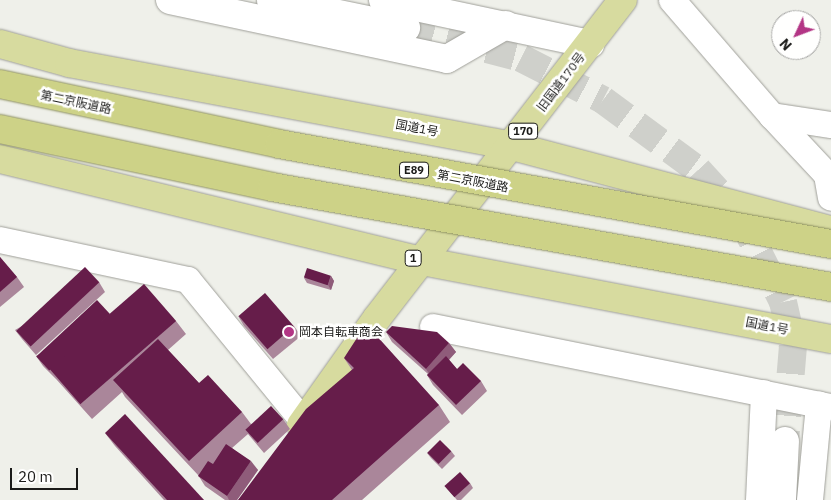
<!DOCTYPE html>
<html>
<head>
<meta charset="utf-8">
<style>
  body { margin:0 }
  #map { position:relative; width:831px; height:500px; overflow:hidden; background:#eff0ea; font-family:"IBM Plex Sans","Noto Sans JP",sans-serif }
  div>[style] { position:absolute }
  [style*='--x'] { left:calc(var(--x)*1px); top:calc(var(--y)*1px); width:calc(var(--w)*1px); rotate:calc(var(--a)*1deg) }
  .tertiary-tunnel>* { height:28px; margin-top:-14px; transform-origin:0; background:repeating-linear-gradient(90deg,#cfd0cb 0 28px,transparent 0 42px) }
  .roads { filter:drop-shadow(0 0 1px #a0a09a) drop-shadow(0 0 1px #a0a09a) }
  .minor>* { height:26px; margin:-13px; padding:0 13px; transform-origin:13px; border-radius:13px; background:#fff }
  .tertiary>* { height:28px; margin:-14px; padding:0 14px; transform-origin:14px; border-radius:14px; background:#fff }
  .trunk>* { height:28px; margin:-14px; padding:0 14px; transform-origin:14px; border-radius:14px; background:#d7db9f }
  .bridges { filter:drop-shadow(0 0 1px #8f9260) drop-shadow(0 0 1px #8f9260) }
  .motorway-bridge>* { height:28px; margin:-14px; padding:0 14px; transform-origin:14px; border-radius:14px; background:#cdd287 }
  .wall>* { inset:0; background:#aa869a }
  .shaded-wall>* { inset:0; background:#8f5c7a }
  .building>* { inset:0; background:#661d4a; transform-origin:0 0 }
  .dots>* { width:14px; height:14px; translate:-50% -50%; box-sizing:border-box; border:2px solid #fffffe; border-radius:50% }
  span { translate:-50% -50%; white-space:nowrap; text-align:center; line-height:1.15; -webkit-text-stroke:5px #fffffe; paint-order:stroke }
  .shield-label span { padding:1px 4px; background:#fffffe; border:1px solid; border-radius:4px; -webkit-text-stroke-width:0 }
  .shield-label { font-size:11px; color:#1b1b19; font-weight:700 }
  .street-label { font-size:12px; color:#1b1b19 }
  .poi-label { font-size:12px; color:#1b1b19 }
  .left { translate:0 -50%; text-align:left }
  .north { position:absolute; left:771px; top:10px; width:50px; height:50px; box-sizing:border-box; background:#fffffe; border:1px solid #a4a4a2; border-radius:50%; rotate:227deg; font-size:14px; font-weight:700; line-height:20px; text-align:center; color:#1b1b19 }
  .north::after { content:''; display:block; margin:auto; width:18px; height:22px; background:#b33585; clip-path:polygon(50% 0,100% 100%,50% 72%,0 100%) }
  .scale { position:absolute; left:10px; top:468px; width:68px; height:22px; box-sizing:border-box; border:2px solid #1b1b19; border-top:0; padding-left:6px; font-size:15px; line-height:18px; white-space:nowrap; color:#1b1b19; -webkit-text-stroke:4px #fffffe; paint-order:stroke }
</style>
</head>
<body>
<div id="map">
  <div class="tertiary-tunnel">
    <i style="--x:406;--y:28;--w:119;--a:14.6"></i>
    <i style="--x:521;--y:58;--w:92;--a:27.1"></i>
    <i style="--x:603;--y:100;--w:118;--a:36.4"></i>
    <i style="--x:698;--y:170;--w:62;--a:47.6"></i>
    <i style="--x:740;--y:216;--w:96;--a:63.4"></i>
    <i style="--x:783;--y:302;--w:45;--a:77.2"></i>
    <i style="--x:793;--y:346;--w:95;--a:94.8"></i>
  </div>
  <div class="roads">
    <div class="minor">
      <i style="--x:672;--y:0;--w:153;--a:49.2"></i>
      <i style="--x:772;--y:116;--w:81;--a:47"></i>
      <i style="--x:827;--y:175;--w:23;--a:80"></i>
      <i style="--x:772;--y:116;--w:60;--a:8.7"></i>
      <i style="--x:0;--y:240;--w:192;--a:12"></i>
      <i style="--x:188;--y:280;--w:183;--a:50.8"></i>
      <i style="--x:433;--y:327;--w:406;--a:11.4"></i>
      <i style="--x:759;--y:500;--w:107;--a:-87.3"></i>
      <i style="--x:810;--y:500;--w:96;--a:-84.6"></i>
    </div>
    <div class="tertiary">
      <i style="--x:170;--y:0;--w:283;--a:12"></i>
      <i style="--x:447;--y:59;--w:68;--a:-30"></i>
      <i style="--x:271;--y:0;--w:138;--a:11.7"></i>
      <i style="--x:383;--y:0;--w:212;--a:12"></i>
      <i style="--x:782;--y:500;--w:59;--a:-87.1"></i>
    </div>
    <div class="trunk">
      <i style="--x:0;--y:44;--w:72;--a:15.4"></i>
      <i style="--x:69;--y:63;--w:451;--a:10.6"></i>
      <i style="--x:512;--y:146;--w:330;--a:14.8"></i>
      <i style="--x:0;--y:159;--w:434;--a:13.6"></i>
      <i style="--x:422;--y:261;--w:416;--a:10.8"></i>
      <i style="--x:301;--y:425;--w:131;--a:-54.6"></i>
      <i style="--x:377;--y:318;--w:402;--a:-52.3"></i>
    </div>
  </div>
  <div class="bridges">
    <div class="motorway-bridge">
      <i style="--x:0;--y:84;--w:285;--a:12.1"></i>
      <i style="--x:279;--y:144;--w:561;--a:10.27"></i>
      <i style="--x:0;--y:129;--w:278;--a:12"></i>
      <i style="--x:272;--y:187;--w:568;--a:10.14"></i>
    </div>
  </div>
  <div class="wall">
    <i style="clip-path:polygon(0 257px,17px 277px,24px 287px,0 307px)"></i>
    <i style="clip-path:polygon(331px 276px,334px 281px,331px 290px,307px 283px,304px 278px)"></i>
    <i style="clip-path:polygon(99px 282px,105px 292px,36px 355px,22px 339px,15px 330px)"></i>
    <i style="clip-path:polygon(110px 314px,176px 321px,186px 334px,168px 350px,199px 383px,242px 412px,251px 424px,283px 419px,290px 429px,264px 453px,248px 434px,232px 448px,258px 470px,237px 500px,225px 500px,205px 486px,198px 475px,125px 397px,122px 392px,92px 419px,56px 379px,43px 366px,36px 356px)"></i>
    <i style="clip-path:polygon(238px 316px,294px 326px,301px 336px,273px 359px,244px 326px)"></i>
    <i style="clip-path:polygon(386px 332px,449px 343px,456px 352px,449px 360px,457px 369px,481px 381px,487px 391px,462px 415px,433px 385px,427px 375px,428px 374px,392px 342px)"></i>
    <i style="clip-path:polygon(344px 358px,439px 405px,450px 422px,362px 500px,238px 500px,352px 370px)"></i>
    <i style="clip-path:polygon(105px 433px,204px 500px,164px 500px,115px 446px)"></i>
    <i style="clip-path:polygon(451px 451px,455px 456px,442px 469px,431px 458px,427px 453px)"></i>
    <i style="clip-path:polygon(470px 483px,473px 488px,461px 500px,457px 500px,445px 486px)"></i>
  </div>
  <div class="shaded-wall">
    <i style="clip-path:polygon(331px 276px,334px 281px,331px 290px,328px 285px)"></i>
    <i style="clip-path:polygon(449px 343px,456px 352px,432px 378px,426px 369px)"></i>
    <i style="clip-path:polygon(251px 461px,258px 470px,237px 500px,229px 500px,227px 496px)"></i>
  </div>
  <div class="building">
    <i style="clip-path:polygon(0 257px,17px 277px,0 292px)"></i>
    <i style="left:85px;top:267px;width:21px;height:94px;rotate:47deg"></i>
    <i style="left:307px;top:268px;width:25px;height:10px;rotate:18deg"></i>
    <i style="left:144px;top:284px;width:49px;height:127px;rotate:49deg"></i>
    <i style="left:265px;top:293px;width:44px;height:35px;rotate:49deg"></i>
    <i style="left:97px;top:300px;width:19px;height:83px;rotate:47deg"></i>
    <i style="clip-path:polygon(366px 324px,439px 405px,332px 500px,238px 500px,306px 409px,354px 368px,344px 358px)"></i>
    <i style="clip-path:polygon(392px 326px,437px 332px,449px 343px,426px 369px,386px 332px)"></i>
    <i style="clip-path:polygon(158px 339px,199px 383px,208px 375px,242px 412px,189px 461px,113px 380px)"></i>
    <i style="clip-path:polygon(446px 356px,457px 369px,463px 363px,481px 381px,456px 405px,427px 375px)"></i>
    <i style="left:271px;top:406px;width:18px;height:35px;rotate:47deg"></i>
    <i style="clip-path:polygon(125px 414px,204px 500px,167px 500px,105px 433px)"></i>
    <i style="left:440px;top:440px;width:16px;height:18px;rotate:45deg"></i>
    <i style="clip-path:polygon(226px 444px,251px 461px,227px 496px,198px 476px,208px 461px,213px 464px)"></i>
    <i style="left:460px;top:472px;width:15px;height:21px;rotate:48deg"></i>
  </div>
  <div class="dots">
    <i style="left:289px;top:332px;background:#b33585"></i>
  </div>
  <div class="shield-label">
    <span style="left:523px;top:131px">170</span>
    <span style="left:414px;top:170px">E89</span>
    <span style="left:413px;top:258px">1</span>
  </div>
  <div class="street-label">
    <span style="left:561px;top:82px;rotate:-53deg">旧国道170号</span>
    <span style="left:76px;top:102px;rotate:12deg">第二京阪道路</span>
    <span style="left:417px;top:128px;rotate:11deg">国道1号</span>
    <span style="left:473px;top:181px;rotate:11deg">第二京阪道路</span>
    <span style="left:767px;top:326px;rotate:11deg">国道1号</span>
  </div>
  <div class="poi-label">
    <span class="left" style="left:299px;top:332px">岡本自転車商会</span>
  </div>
  <div class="north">N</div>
  <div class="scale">20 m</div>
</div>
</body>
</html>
